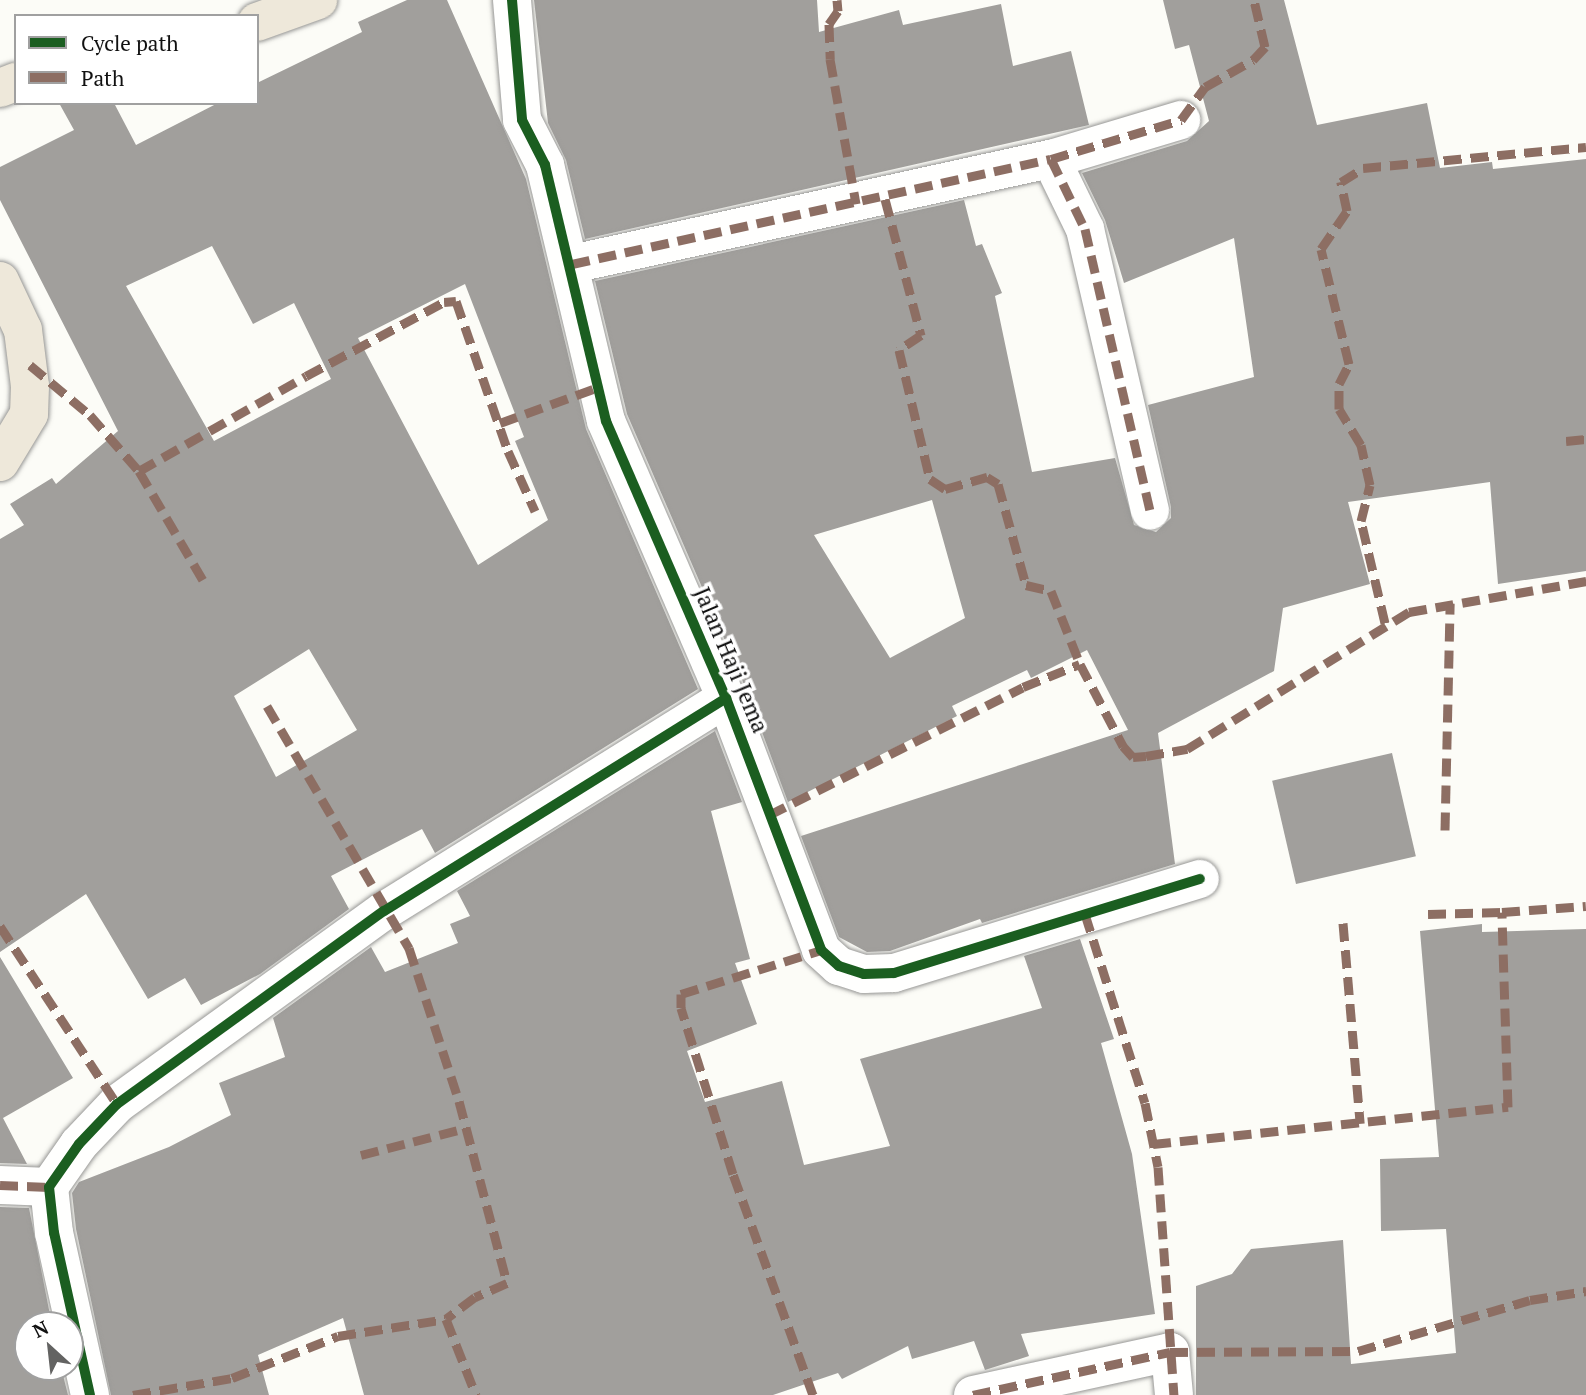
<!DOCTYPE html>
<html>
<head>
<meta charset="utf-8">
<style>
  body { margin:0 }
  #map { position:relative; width:1586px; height:1395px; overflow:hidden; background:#fcfcf7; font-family:"PT Serif",serif }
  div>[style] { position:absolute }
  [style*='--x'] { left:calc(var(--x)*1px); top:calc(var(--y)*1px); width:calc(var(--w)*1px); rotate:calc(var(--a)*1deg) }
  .building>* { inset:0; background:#a19f9c; transform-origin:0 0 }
  .roads { filter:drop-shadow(0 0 2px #979795) drop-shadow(0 0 2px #979795) }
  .minor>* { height:38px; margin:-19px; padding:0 19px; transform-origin:19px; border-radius:19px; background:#fffffe }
  .major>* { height:38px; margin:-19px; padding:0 19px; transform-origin:19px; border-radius:19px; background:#eee8da }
  .quiet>* { height:9px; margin-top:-4.5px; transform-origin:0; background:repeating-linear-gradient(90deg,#8d6e63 0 18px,transparent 0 27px) }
  .cycleway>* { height:10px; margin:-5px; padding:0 5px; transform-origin:5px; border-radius:5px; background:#1b5e20 }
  span { translate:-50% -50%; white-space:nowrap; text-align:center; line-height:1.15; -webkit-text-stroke:7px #fff; paint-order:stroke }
  .street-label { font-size:23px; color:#111 }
  .legend { position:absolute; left:14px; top:14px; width:245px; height:91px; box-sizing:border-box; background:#fff; border:2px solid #a0a0a0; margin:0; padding:9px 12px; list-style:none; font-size:21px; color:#111 }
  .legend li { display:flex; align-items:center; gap:14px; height:35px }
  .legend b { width:35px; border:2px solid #a0a0a0 }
  .north { position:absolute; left:14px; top:1311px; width:70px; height:70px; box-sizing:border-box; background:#fff; border:2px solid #a0a0a0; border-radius:50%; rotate:333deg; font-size:19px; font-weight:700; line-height:28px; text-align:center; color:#111 }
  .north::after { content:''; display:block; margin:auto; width:24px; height:32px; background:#636362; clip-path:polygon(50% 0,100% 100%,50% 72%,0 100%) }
</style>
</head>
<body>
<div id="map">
  <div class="building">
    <i style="clip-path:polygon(evenodd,407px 0,447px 0,526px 179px,586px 429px,698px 689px,435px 853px,422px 829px,331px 876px,349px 909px,260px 974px,201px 1005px,185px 978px,148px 999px,86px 894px,0 952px,0 539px,24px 525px,10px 504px,52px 478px,56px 484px,118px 431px,0 200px,0 167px,74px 130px,59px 103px,114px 103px,136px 145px,218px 103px,257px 103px,257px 83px,362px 32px,358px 22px,407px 0,212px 246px,253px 324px,294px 303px,331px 379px,214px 441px,126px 286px,212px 246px,407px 0,465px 284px,524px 437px,515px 441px,548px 520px,478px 565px,358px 338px,465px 284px,407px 0,309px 649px,357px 730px,276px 777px,234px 696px,309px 649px)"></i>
    <i style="clip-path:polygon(534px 0,817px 0,819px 32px,899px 10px,903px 25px,1001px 4px,1013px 66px,1071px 51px,1089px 125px,585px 239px,566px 160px,548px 123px)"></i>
    <i style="clip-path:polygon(evenodd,1163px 0,1284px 0,1317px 125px,1427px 103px,1440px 168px,1492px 162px,1493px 169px,1586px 159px,1586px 571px,1498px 584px,1490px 482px,1348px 502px,1370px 584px,1283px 608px,1274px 671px,1158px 733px,1175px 864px,982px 923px,980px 919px,890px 951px,867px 952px,839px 937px,801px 836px,1128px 730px,1087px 650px,1031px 678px,1027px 670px,952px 706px,957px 716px,788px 802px,746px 689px,627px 414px,595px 281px,964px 200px,976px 246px,982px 244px,1002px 293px,995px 296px,1032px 472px,1115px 458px,1134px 525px,1156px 532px,1171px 518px,1171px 507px,1148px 405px,1254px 377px,1234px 238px,1124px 283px,1105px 220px,1082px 173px,1187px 141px,1209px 121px,1189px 45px,1175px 49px,1163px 0,932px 500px,965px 618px,890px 658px,814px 535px,932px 500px)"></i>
    <i style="clip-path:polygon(715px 731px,742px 802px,711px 811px,750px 959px,735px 963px,757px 1024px,687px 1051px,705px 1102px,782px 1081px,804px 1165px,890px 1146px,860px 1059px,1042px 1008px,1024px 956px,1080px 939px,1114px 1039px,1101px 1043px,1132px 1154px,1155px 1314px,1021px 1334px,1029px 1356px,985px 1370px,974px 1341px,912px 1359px,908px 1346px,842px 1379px,838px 1373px,773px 1395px,364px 1395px,343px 1318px,258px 1355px,269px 1395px,111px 1395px,76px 1229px,72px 1193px,79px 1182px,169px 1147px,231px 1115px,219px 1083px,285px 1057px,273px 1018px,371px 947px,385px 972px,458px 943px,450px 924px,470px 916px,457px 891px)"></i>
    <i style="left:1392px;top:753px;width:106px;height:123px;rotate:77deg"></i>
    <i style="clip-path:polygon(1482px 924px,1482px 932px,1586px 929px,1586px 1395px,1196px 1395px,1196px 1286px,1232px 1274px,1251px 1249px,1343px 1240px,1351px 1364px,1456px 1353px,1446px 1229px,1381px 1231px,1380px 1159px,1439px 1157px,1420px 931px)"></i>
    <i style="clip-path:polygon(0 957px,73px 1078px,3px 1118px,27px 1164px,0 1163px)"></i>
    <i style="clip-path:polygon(0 1207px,29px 1208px,52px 1325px,28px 1325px,28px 1367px,61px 1367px,68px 1395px,0 1395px)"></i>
  </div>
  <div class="roads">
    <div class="minor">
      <i style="--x:512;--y:0;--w:120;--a:85.2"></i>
      <i style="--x:522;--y:120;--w:51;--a:62.9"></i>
      <i style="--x:545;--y:165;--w:263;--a:76.6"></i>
      <i style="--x:606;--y:421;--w:302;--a:66.6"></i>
      <i style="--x:726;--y:698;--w:269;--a:69.3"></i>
      <i style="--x:821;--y:950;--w:24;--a:42"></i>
      <i style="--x:839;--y:966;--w:26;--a:18"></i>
      <i style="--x:864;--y:974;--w:30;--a:-2"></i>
      <i style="--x:894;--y:973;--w:320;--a:-17.1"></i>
      <i style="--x:1051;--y:159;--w:78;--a:64.1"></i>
      <i style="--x:1085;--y:229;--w:289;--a:77"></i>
      <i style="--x:572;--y:264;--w:490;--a:-12.4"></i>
      <i style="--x:1051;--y:159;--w:136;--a:-16.7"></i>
      <i style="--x:0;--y:1185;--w:49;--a:2.3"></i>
      <i style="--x:90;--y:1395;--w:166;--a:-102.5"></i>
      <i style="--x:54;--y:1233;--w:46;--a:-96.2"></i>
      <i style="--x:49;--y:1187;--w:52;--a:-55.1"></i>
      <i style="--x:79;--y:1144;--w:55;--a:-46.5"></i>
      <i style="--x:117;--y:1104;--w:329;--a:-35.9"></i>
      <i style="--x:384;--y:911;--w:403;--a:-31.9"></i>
      <i style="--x:973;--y:1395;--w:202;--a:-12.3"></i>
      <i style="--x:1170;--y:1352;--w:43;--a:84.7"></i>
    </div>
    <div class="major">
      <i style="--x:257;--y:22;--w:65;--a:-19.8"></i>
      <i style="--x:0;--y:88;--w:17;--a:-21"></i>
      <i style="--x:0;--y:281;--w:54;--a:64.9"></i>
      <i style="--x:23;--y:330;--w:56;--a:82.9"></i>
      <i style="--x:30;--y:386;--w:28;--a:92"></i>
      <i style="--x:29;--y:414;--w:56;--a:121.1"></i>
    </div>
  </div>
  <div class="quiet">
    <i style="--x:837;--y:0;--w:11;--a:85"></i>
    <i style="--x:838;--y:11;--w:16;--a:125"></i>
    <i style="--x:829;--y:24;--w:35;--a:88"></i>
    <i style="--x:830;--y:59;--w:147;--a:79.8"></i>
    <i style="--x:1051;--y:159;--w:78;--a:64.1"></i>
    <i style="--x:1085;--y:229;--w:289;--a:77"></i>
    <i style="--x:885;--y:199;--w:141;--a:75.2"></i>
    <i style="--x:921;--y:335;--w:27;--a:146"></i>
    <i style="--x:899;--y:350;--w:133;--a:76.5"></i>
    <i style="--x:930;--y:479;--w:18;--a:34"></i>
    <i style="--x:945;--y:489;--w:44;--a:-15.9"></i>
    <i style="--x:987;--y:477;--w:13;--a:32"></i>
    <i style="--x:998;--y:484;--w:105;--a:74.5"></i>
    <i style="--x:1026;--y:585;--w:26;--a:13"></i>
    <i style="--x:1051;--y:591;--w:79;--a:68.3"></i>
    <i style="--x:572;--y:264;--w:490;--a:-12.4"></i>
    <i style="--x:1051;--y:159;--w:136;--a:-16.7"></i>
    <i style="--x:1181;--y:120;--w:41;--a:-54"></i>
    <i style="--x:1205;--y:87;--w:55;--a:-29.4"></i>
    <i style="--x:1253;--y:60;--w:18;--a:-47"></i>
    <i style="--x:1265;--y:47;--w:48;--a:-103.2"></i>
    <i style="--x:30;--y:365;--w:78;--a:39.8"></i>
    <i style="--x:90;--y:415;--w:74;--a:48.8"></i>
    <i style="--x:139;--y:471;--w:126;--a:59.6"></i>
    <i style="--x:500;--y:423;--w:105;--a:-20"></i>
    <i style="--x:1566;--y:441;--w:20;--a:-6"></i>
    <i style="--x:139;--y:471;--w:192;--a:-29.6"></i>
    <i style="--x:306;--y:376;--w:157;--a:-28.2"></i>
    <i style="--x:444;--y:302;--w:12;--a:-5"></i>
    <i style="--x:456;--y:301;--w:159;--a:70.9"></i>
    <i style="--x:508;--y:451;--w:66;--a:65.8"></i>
    <i style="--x:1385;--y:623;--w:105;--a:-103.2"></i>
    <i style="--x:1361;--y:521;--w:37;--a:-76"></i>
    <i style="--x:1370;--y:485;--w:41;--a:-102.7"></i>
    <i style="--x:1361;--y:445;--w:42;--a:-121.4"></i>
    <i style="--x:1339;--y:409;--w:25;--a:-90"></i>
    <i style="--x:1339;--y:384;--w:22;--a:-63"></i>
    <i style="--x:1349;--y:364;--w:118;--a:-103.7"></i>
    <i style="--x:1321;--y:249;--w:46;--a:-55.6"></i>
    <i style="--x:1347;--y:211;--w:30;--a:-102"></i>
    <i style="--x:1341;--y:182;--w:26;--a:-32"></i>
    <i style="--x:1363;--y:168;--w:224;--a:-5.4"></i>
    <i style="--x:267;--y:706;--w:281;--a:59.6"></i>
    <i style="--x:409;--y:948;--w:161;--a:71.9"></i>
    <i style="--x:459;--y:1101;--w:188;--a:75.2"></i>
    <i style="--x:507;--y:1283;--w:35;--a:156"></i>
    <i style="--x:475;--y:1297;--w:36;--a:143"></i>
    <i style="--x:769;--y:815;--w:284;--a:-26.7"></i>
    <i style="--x:1023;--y:687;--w:61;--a:-22"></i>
    <i style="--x:1080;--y:664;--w:93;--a:62.3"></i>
    <i style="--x:1123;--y:746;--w:15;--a:48"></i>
    <i style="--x:1133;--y:757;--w:13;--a:-4"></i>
    <i style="--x:1146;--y:756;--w:42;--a:-9.7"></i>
    <i style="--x:1187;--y:749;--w:261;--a:-31.7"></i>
    <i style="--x:1409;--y:612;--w:180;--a:-9.9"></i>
    <i style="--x:1445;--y:830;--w:227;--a:-88.7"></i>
    <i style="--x:1085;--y:914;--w:198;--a:72.4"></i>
    <i style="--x:1145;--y:1103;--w:65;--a:78.5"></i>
    <i style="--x:1158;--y:1167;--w:229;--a:86"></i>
    <i style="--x:1428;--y:914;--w:74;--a:-1.5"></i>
    <i style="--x:1343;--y:923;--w:201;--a:85.1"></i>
    <i style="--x:0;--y:926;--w:213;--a:56.7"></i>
    <i style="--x:1153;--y:1144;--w:357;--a:-6"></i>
    <i style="--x:1508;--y:1107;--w:195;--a:-91.8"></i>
    <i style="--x:1502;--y:912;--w:84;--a:-4.1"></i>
    <i style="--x:361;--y:1155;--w:108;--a:-14.4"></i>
    <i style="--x:0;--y:1185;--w:49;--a:2.3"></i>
    <i style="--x:133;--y:1395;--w:100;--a:-9.7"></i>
    <i style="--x:232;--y:1378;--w:114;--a:-21.6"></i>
    <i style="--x:338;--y:1336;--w:109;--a:-8.9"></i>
    <i style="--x:446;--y:1319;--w:82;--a:68.5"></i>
    <i style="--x:813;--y:1395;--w:235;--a:-109.9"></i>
    <i style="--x:733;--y:1174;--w:174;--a:-107.4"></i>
    <i style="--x:681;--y:1008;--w:14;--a:-90"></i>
    <i style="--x:681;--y:994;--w:147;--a:-17.4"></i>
    <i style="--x:973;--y:1395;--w:202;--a:-12.3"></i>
    <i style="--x:1170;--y:1352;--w:188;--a:-0.3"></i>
    <i style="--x:1358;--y:1351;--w:179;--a:-16.5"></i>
    <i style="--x:1530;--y:1300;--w:57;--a:-9.1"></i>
  </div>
  <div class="cycleway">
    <i style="--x:512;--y:0;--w:120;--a:85.2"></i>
    <i style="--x:522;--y:120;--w:51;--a:62.9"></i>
    <i style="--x:545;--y:165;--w:263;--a:76.6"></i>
    <i style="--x:606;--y:421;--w:302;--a:66.6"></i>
    <i style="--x:726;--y:698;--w:269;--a:69.3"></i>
    <i style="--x:821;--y:950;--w:24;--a:42"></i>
    <i style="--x:839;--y:966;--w:26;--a:18"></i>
    <i style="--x:864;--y:974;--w:30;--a:-2"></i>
    <i style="--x:894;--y:973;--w:320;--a:-17.1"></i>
    <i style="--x:90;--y:1395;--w:166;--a:-102.5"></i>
    <i style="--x:54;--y:1233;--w:46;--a:-96.2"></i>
    <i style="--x:49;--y:1187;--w:52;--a:-55.1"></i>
    <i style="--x:79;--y:1144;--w:55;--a:-46.5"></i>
    <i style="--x:117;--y:1104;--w:329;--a:-35.9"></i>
    <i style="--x:384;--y:911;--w:403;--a:-31.9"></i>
  </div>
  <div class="street-label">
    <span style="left:731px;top:660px;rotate:67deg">Jalan Haji Jema</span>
  </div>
  <ul class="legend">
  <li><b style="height:9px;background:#1b5e20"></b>Cycle path</li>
  <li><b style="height:9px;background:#8d6e63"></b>Path</li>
  </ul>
  <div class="north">N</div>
</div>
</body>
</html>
